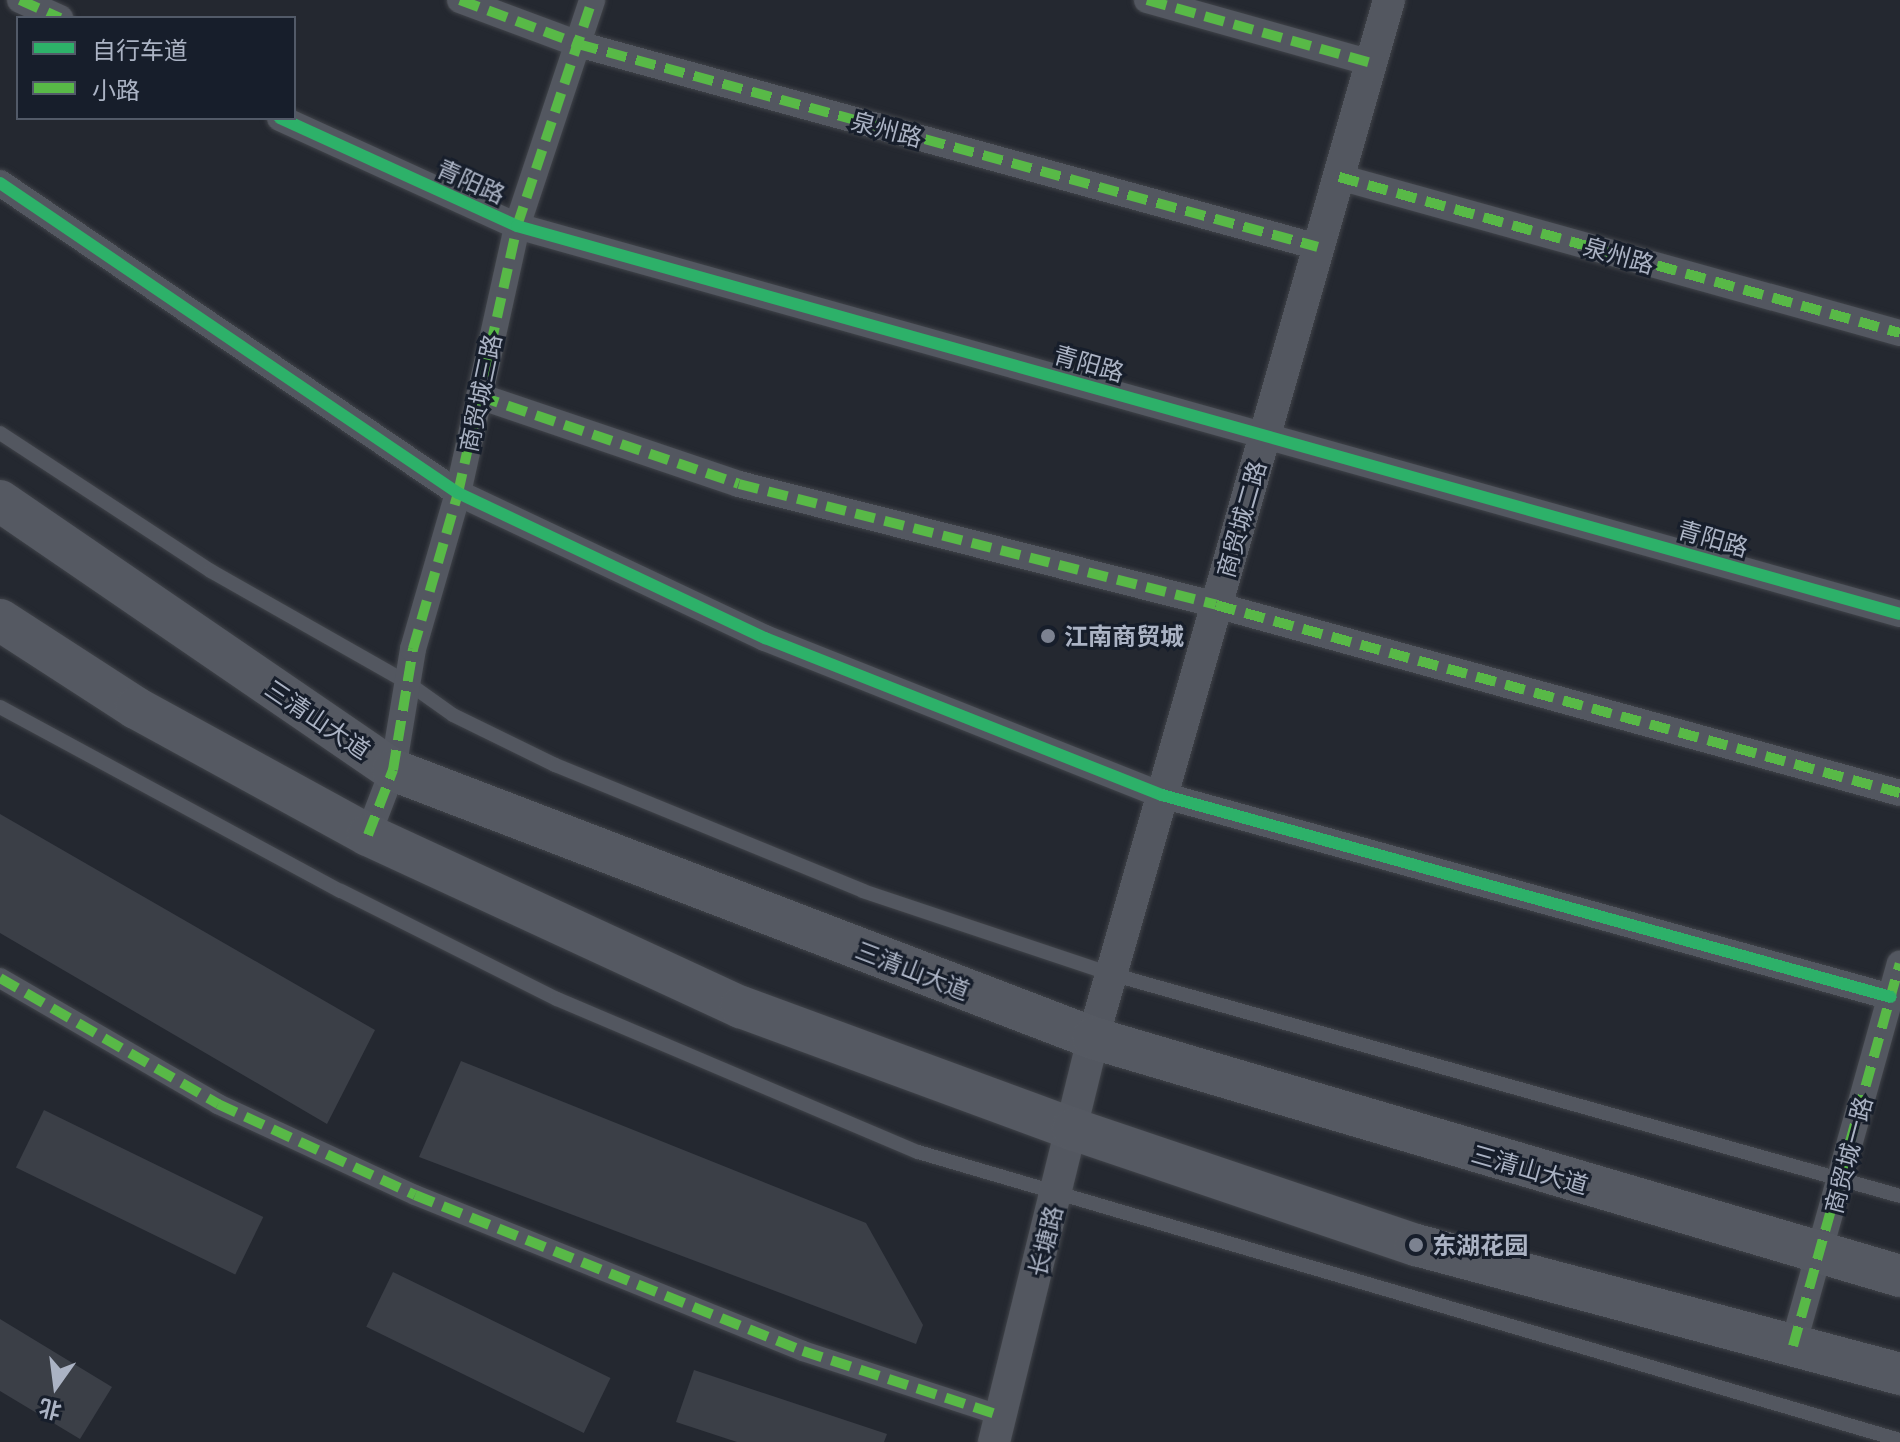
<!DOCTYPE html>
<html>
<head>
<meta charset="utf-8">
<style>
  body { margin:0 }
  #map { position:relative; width:1900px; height:1442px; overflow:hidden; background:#242830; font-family:Manrope,"Noto Sans SC",sans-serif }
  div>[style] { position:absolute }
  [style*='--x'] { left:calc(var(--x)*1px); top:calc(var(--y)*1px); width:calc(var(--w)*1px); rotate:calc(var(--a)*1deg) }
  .building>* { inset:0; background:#3b3f47; transform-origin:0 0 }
  .roads { filter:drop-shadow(0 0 2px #404349) drop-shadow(0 0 2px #404349) }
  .service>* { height:14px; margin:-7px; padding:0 7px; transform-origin:7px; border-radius:7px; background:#535760 }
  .pedestrian>* { height:20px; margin:-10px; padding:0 10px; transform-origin:10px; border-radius:10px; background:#535760 }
  .minor>* { height:26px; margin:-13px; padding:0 13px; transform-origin:13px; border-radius:13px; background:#535760 }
  .tertiary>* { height:32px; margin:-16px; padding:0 16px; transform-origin:16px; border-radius:16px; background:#535760 }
  .primary>* { height:42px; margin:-21px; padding:0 21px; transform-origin:21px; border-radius:21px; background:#555962 }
  .quiet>* { height:10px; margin-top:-5px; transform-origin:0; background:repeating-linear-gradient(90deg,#58b947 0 20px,transparent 0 30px) }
  .cycleway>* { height:12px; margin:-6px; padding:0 6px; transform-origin:6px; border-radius:6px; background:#2db169 }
  .dots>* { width:22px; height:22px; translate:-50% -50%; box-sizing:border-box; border:4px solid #171e2b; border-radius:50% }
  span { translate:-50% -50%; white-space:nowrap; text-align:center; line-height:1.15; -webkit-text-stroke:6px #171e2b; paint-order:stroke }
  .street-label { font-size:24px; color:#abb3c4 }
  .poi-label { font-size:24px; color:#abb3c4; font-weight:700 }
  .left { translate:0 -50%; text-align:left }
  .legend { position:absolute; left:16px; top:16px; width:280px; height:104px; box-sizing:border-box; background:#171e2b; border:2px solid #525a68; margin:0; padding:10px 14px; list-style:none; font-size:24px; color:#abb3c4 }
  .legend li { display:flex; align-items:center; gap:16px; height:40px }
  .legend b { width:40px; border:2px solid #525a68 }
  .north { position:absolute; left:16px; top:1346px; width:80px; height:80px; -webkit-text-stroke:6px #171e2b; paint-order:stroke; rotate:194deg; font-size:22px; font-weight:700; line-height:32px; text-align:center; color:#abb3c4 }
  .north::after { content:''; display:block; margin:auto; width:28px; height:36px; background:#abb3c4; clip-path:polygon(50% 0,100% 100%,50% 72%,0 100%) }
</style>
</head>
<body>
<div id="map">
  <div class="building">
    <i style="clip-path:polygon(0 814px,375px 1030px,327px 1124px,0 933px)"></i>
    <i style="clip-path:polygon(461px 1061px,866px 1223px,923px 1325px,916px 1344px,419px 1157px)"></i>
    <i style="left:44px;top:1110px;width:244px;height:64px;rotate:26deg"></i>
    <i style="left:393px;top:1272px;width:242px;height:61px;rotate:26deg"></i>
    <i style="clip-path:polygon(0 1319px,112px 1387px,80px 1439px,0 1391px)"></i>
    <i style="clip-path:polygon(694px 1370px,887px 1434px,884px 1442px,737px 1442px,676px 1422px)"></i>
  </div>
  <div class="roads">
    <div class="service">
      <i style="--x:0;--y:433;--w:252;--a:33.2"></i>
      <i style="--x:211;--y:571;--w:227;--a:29.6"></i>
      <i style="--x:408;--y:683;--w:55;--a:35.4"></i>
      <i style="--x:453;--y:715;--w:114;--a:26.1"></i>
      <i style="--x:555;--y:765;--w:333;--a:22.2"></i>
      <i style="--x:863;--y:891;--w:262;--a:18.5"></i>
      <i style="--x:1111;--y:974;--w:820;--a:15.71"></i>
      <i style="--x:0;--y:707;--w:387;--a:28.4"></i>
      <i style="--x:341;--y:891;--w:241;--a:26.6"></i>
      <i style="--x:557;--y:999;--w:392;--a:23"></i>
      <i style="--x:918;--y:1152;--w:1023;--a:16.35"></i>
    </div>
    <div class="pedestrian">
      <i style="--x:0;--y:978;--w:252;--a:30"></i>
      <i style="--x:218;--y:1104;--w:217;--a:24.8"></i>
      <i style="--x:415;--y:1195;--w:418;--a:21.9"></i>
      <i style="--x:803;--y:1351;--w:209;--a:18.1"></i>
    </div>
    <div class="minor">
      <i style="--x:20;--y:0;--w:44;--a:24.2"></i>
      <i style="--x:460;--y:0;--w:126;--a:20.4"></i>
      <i style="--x:578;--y:44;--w:767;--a:15.34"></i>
      <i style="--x:1147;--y:0;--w:233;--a:15.7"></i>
      <i style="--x:280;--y:118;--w:260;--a:24.5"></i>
      <i style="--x:517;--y:226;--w:1436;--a:15.67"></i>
      <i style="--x:1339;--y:177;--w:582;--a:15.54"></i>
      <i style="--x:0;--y:183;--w:553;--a:34.09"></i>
      <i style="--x:458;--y:493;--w:340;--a:25.3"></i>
      <i style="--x:765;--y:638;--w:427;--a:21.6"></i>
      <i style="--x:1162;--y:795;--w:756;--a:15.49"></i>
      <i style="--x:479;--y:396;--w:274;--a:18.7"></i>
      <i style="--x:739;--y:484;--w:492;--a:14.2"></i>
      <i style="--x:1216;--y:605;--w:709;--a:15.37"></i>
      <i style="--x:368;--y:835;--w:70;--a:-69"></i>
      <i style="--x:393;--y:770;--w:123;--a:-80.6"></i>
      <i style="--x:413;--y:649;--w:162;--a:-73.9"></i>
      <i style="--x:458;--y:493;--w:273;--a:-77.5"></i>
      <i style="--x:517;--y:226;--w:238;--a:-71.6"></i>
      <i style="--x:1793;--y:1346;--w:397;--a:-74.4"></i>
    </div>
    <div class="tertiary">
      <i style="--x:994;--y:1442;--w:416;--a:-76.2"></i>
      <i style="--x:1093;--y:1038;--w:1079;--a:-74.08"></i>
    </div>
    <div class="primary">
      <i style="--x:0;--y:501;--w:476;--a:34.4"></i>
      <i style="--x:393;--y:770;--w:750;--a:20.95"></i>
      <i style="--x:1093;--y:1038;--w:841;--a:16.43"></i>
      <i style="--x:0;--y:620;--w:162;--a:32.9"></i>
      <i style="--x:136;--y:708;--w:264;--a:28.7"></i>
      <i style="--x:368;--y:835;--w:411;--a:24.8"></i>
      <i style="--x:741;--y:1007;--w:354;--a:20.2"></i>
      <i style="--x:1073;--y:1129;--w:362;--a:18.7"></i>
      <i style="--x:1416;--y:1245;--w:501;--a:14.92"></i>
    </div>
  </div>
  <div class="quiet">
    <i style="--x:20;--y:0;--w:44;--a:24.2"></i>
    <i style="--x:460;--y:0;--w:126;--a:20.4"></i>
    <i style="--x:578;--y:44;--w:767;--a:15.34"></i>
    <i style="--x:1147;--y:0;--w:233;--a:15.7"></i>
    <i style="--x:1339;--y:177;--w:582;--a:15.54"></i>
    <i style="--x:479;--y:396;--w:274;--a:18.7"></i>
    <i style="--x:739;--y:484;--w:492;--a:14.2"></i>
    <i style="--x:1216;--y:605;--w:709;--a:15.37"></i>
    <i style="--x:368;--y:835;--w:70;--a:-69"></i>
    <i style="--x:393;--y:770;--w:123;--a:-80.6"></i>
    <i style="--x:413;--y:649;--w:162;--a:-73.9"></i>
    <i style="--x:458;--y:493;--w:273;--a:-77.5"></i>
    <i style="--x:517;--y:226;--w:238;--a:-71.6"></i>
    <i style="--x:0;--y:978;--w:252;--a:30"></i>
    <i style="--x:218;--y:1104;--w:217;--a:24.8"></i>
    <i style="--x:415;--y:1195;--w:418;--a:21.9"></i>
    <i style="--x:803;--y:1351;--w:209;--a:18.1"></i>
    <i style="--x:1793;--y:1346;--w:397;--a:-74.4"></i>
  </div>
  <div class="cycleway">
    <i style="--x:280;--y:118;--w:260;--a:24.5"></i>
    <i style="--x:517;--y:226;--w:1436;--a:15.67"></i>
    <i style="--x:0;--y:183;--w:553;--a:34.09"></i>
    <i style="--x:458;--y:493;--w:340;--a:25.3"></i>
    <i style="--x:765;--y:638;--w:427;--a:21.6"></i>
    <i style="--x:1162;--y:795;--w:756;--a:15.49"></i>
  </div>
  <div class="dots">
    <i style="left:1048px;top:636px;background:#7c8290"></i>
    <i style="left:1416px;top:1245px;background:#7c8290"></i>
  </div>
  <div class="street-label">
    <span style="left:887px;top:129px;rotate:15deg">泉州路</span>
    <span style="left:471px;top:181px;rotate:24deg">青阳路</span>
    <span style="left:1619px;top:255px;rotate:16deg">泉州路</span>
    <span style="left:1089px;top:363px;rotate:16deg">青阳路</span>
    <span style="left:480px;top:393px;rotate:-78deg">商贸城三路</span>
    <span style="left:1241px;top:519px;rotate:-74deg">商贸城二路</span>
    <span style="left:1713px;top:538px;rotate:16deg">青阳路</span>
    <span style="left:318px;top:719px;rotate:34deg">三清山大道</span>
    <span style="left:913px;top:970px;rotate:21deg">三清山大道</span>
    <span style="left:1848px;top:1155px;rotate:-75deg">商贸城一路</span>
    <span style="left:1530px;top:1169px;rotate:16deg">三清山大道</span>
    <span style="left:1045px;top:1241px;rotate:-76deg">长塘路</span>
  </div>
  <div class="poi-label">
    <span class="left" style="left:1064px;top:636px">江南商贸城</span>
    <span class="left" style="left:1432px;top:1245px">东湖花园</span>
  </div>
  <ul class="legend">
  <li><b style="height:10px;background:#2db169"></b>自行车道</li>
  <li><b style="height:10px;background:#58b947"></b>小路</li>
  </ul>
  <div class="north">北</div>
</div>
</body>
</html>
